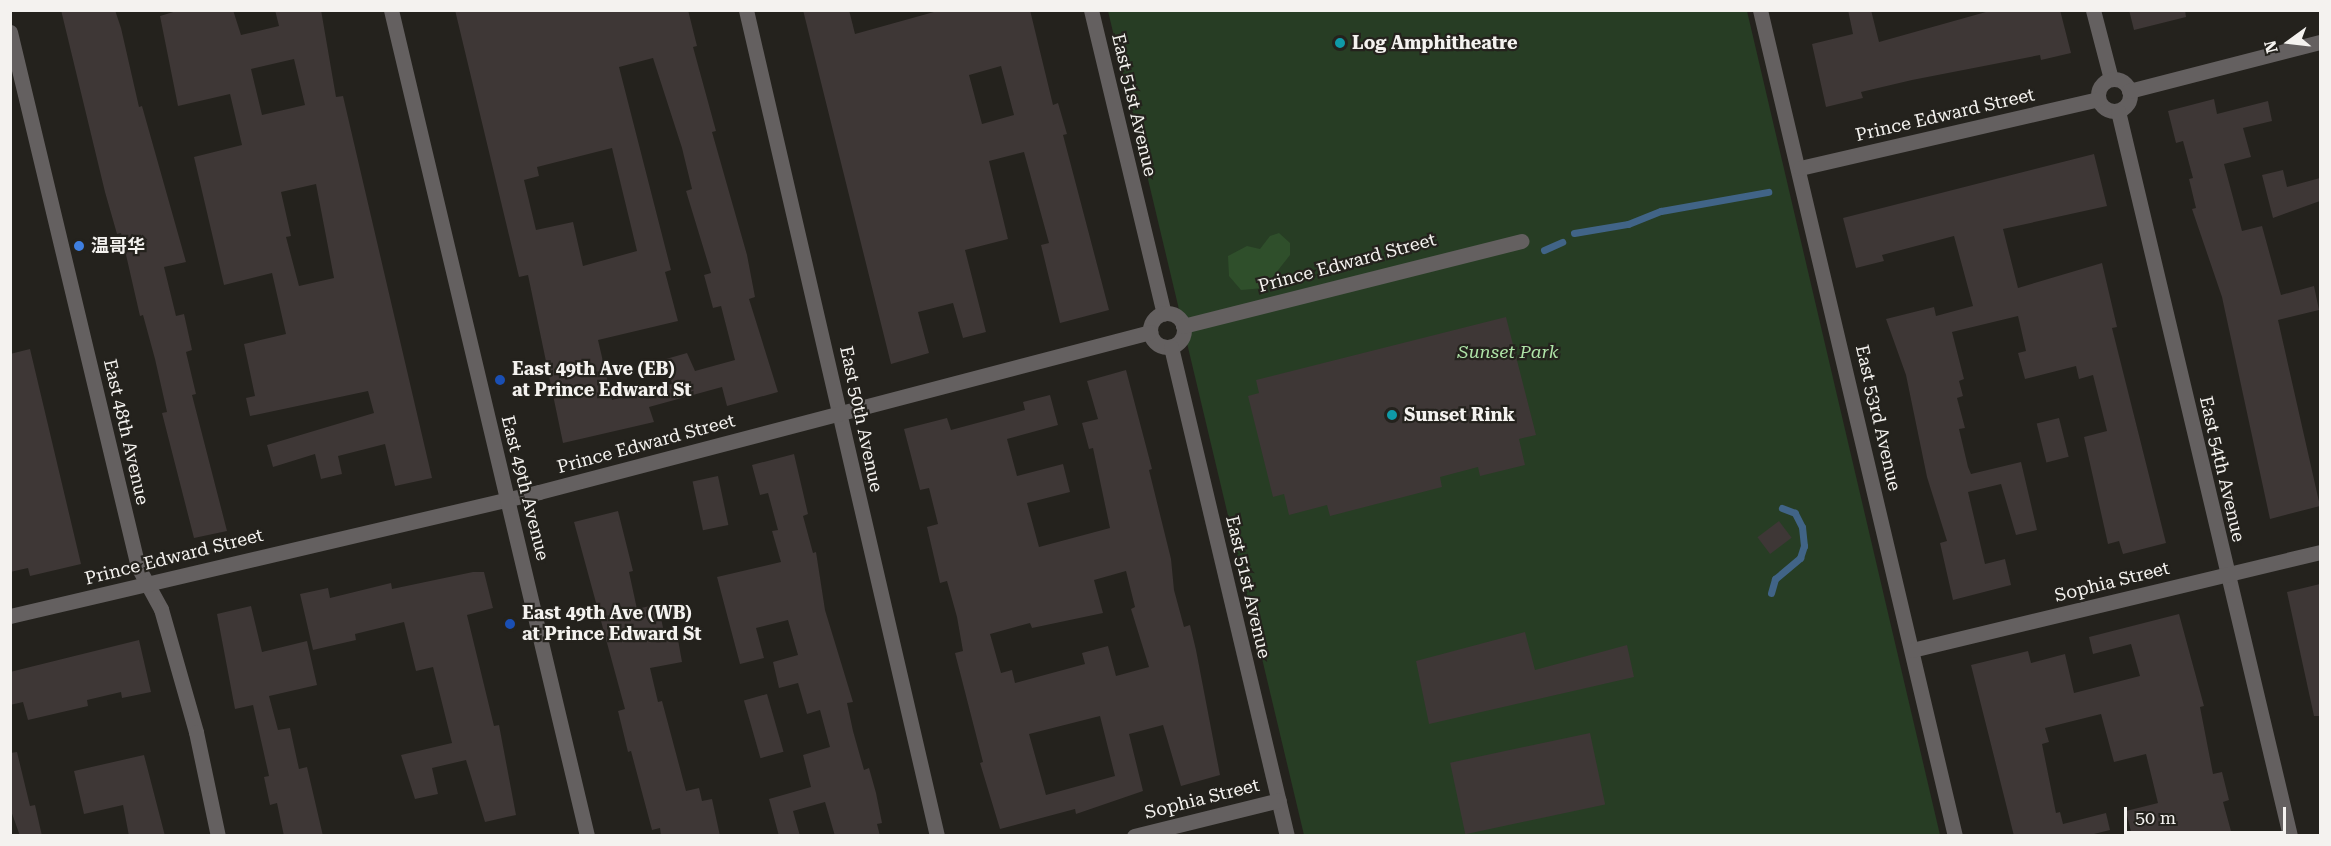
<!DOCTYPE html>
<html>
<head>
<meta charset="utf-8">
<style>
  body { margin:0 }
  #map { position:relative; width:2331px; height:846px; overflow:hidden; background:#24221d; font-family:"Roboto Serif","Noto Sans SC",serif }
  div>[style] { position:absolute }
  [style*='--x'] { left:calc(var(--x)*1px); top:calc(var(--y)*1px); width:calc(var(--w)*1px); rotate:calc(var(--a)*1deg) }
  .green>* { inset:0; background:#273d24 }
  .forest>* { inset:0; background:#2f4f2b }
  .stream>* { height:7px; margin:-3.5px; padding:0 3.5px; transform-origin:3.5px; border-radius:3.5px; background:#416487 }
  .building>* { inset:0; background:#3e3736; transform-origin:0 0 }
  .minor>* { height:15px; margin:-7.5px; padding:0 7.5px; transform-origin:7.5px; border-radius:7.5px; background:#646060 }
  .minor>.ring { margin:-7.5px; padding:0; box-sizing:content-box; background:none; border:15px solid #646060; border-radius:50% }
  .tertiary>* { height:15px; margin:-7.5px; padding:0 7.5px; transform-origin:7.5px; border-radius:7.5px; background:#646060 }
  .dots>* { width:16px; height:16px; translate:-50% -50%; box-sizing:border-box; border:3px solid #24221d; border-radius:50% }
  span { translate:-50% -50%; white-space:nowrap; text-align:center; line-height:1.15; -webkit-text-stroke:4.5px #24221d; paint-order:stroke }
  .poi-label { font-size:18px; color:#f4f2ef; font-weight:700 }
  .left { translate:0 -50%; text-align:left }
  .street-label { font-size:18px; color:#f4f2ef }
  .park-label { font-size:18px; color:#aee3a7; font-style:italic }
  .frame { position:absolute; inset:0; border:12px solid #f4f2ef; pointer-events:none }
  .north { position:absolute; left:2259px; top:12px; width:60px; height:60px; -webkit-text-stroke:4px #24221d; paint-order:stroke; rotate:255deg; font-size:16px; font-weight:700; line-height:24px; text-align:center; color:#f4f2ef }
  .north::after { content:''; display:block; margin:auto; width:21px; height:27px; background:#f4f2ef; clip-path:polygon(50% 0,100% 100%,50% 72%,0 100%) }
  .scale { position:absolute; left:2124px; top:807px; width:162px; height:27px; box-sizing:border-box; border:3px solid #f4f2ef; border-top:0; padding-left:8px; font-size:18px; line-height:21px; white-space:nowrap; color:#f4f2ef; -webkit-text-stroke:4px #24221d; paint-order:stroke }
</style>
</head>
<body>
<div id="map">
  <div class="green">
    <i style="clip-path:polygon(1108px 11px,1747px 11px,1940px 835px,1304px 835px)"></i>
  </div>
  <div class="forest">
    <i style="clip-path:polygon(1279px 233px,1290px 243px,1290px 255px,1264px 288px,1241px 290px,1229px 276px,1228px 256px,1247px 246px,1260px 249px,1270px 236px)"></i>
  </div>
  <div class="stream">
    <i style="--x:1574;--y:233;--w:55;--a:-9.5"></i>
    <i style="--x:1628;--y:224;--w:35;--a:-22"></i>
    <i style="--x:1661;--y:211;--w:109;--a:-10.1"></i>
    <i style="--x:1544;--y:250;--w:20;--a:-24"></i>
    <i style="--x:1771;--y:593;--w:15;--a:-74"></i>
    <i style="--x:1775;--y:579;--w:33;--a:-40"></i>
    <i style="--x:1800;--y:558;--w:13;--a:-72"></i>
    <i style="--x:1804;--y:546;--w:19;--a:-96"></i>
    <i style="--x:1802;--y:527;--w:16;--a:-117"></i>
    <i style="--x:1795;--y:513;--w:14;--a:-159"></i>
  </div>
  <div class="building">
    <i style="clip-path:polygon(61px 10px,115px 10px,121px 28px,139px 107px,142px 106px,186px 262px,164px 267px,176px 316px,184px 314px,192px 350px,186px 352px,196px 394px,192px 395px,227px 531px,194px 538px,162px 413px,167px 412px,155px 359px,143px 315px,140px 316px,121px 233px,117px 234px,105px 192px)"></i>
    <i style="clip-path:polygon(evenodd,180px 10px,233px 10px,241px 35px,279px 26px,275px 10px,321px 10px,336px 97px,343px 96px,432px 478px,395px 486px,385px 444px,338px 456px,342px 474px,321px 479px,315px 454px,273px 467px,267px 445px,374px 413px,368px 391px,250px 416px,246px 398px,255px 396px,244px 344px,286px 334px,272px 273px,224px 285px,194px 157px,242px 145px,230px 94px,178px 106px,160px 16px,180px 10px,294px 59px,305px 105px,262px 115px,251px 69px,294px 59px,180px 10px,316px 184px,334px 278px,299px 286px,286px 237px,291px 236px,281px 192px,316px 184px)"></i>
    <i style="clip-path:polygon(evenodd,455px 10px,688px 10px,697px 46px,693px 47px,716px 131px,712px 132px,747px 255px,755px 297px,749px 299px,778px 392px,727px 406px,722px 387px,649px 407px,654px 422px,563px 443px,528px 275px,519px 277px,455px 10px,653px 58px,682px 148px,692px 189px,686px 191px,711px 273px,704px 275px,713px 308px,721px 306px,735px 360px,695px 371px,687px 353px,666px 359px,672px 384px,612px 400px,598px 340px,678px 321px,665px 272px,671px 270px,619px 67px,653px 58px,455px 10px,612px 148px,637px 251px,583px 266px,573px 222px,536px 230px,524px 180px,539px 176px,537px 167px,612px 148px)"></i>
    <i style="clip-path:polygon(evenodd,803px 10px,849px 10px,855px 34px,941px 10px,1030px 10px,1053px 105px,1058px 103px,1067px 134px,1063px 135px,1109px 310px,1060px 323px,1041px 245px,1049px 243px,1024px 152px,989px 161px,1008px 239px,965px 250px,986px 332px,963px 338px,953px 303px,918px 312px,929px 353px,891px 364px,803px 10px,1001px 66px,1014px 115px,982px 124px,969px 75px,1001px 66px)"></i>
    <i style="clip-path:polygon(1848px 10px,1871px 10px,1879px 42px,1993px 10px,2060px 10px,2071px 53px,2041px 60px,2040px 55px,1912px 80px,1861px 92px,1863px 98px,1826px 107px,1812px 44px,1853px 34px)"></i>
    <i style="clip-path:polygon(2129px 10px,2185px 10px,2186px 17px,2134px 30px)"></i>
    <i style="clip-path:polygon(2214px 99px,2217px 114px,2268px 101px,2272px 121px,2243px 128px,2251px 157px,2224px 164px,2242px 231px,2262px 226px,2281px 295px,2314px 286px,2319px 310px,2278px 320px,2320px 506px,2270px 519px,2222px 297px,2192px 209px,2196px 208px,2189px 179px,2193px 178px,2183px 141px,2176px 143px,2168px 111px)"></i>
    <i style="clip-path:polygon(2094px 154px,2107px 206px,2003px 229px,2018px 288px,2102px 263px,2117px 327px,2112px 328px,2166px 543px,2123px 554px,2119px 541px,2108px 544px,2084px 437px,2107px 431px,2093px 375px,2079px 379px,2076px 366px,2025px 379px,2018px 353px,2026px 351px,2018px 316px,1952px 332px,1964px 379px,1959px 381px,1963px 396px,1957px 398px,1965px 428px,1959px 429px,1968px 467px,1971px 474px,2021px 462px,2037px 530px,2016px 535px,2001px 484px,1968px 492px,1985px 564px,2005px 559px,2011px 585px,1953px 600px,1940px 543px,1947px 541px,1927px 477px,1906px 375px,1886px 319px,1934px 307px,1936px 316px,1973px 306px,1954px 236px,1882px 255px,1884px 261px,1856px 268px,1843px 218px)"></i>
    <i style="clip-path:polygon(2283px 170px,2287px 187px,2320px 178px,2320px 201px,2273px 218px,2262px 175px)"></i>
    <i style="clip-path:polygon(1506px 317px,1536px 435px,1519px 439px,1525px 465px,1480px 476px,1478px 467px,1440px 477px,1442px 487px,1330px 516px,1327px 505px,1289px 515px,1284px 494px,1273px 497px,1248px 396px,1259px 393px,1256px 380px)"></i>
    <i style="clip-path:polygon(30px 349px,81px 564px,30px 576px,28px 568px,10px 572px,10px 354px)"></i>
    <i style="clip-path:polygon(evenodd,1126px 370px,1152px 469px,1149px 470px,1171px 559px,1174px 590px,1184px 627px,1190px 625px,1196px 650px,1220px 775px,1181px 786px,1163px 725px,1129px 734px,1143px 791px,1076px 814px,1075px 809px,1000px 829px,980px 763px,983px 762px,955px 653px,963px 651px,957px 617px,947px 581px,940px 583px,927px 527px,938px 524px,929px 488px,920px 490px,904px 429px,947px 418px,951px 430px,1025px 410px,1023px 402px,1050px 395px,1058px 425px,1007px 439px,1017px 476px,1063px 464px,1070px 492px,1027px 503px,1039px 547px,1110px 528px,1093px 448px,1089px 449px,1082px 423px,1098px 419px,1087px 381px,1126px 370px,1126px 571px,1135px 607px,1131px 609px,1149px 667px,1116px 676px,1108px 646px,1082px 653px,1085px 664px,1015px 683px,1012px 670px,1001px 673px,990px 634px,1030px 623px,1032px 628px,1103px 613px,1094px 580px,1126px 571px,1126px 370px,1100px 716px,1115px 776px,1046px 795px,1029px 734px,1100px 716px)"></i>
    <i style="left:2059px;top:418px;width:40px;height:23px;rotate:76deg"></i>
    <i style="clip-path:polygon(794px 454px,808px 514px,803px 516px,813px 553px,816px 552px,825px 610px,853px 702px,847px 703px,853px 731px,864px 770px,869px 768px,876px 793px,882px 823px,877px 824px,880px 836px,835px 836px,825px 802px,793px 811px,800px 836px,779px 836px,769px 799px,811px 787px,803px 755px,830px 747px,820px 710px,807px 714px,798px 683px,779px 688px,773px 662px,798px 655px,788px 620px,756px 628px,764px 658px,740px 664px,717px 577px,781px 562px,772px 531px,778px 530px,768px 493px,760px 495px,752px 465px)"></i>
    <i style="left:718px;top:476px;width:50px;height:26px;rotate:78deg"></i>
    <i style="clip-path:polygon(618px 511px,633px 571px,629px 572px,637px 609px,658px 604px,665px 637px,677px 634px,682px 662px,650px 668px,658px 702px,662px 701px,686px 791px,699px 788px,702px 801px,712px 799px,720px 836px,661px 836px,660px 828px,652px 830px,631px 751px,628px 752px,618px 711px,625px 709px,574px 522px)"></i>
    <i style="left:1779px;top:521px;width:21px;height:27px;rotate:53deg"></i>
    <i style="clip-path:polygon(473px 572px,484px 572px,493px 608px,467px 615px,494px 726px,499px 725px,516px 815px,485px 822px,466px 760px,432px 768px,438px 794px,415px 799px,401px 755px,452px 743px,433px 667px,416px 671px,404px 622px,355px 634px,356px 640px,313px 650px,300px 594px,328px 588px,330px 598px,391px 583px,392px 589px)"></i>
    <i style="clip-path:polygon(2320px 584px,2320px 716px,2314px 716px,2287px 592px)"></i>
    <i style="clip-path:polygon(251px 606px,262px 652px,307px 641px,317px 685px,269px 696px,278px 730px,290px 728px,299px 769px,307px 767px,323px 836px,284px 836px,277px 803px,270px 805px,264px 777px,269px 776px,253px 705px,235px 709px,217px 614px)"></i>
    <i style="clip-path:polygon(2179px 614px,2204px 706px,2200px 707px,2213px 774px,2222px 772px,2229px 800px,2223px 802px,2231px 831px,2213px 836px,2132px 836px,2126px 811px,2158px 803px,2146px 754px,2114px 762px,2101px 714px,2045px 728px,2049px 742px,2042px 744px,2056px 813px,2060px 812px,2063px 824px,2106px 813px,2110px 830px,2086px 836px,2014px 836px,1971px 665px,2028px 651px,2031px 663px,2065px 654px,2074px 693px,2140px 676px,2131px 644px,2093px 654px,2089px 637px)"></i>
    <i style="clip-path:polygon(1525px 632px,1535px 670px,1627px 645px,1634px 677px,1429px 724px,1416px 661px)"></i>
    <i style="clip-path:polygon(139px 640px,151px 692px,122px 698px,121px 692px,87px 700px,88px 706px,28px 720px,23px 702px,10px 705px,10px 672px)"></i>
    <i style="left:767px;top:694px;width:60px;height:24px;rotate:74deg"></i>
    <i style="left:1590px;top:733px;width:73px;height:143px;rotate:78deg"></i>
    <i style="clip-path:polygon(17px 752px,30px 806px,35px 805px,42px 836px,20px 836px,10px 808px,10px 753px)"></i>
    <i style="clip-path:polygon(144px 755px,165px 836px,129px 836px,123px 805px,84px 814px,74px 771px)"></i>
  </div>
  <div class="minor">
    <i style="--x:746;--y:10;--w:848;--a:76.98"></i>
    <i style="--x:1091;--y:10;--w:312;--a:76.5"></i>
    <i style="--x:1760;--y:10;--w:849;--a:76.72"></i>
    <i style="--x:2093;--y:10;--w:71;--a:75.4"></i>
    <i style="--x:10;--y:32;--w:550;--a:76.54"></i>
    <i style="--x:138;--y:567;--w:48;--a:61.3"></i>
    <i style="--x:161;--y:609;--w:128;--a:74.1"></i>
    <i style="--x:196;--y:732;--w:106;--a:78.1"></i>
    <i class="ring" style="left:2098px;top:79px;width:17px;height:17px"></i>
    <i style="--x:2129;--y:91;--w:197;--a:-14.4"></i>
    <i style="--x:2118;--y:111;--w:745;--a:76.65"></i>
    <i style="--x:1800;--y:168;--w:306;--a:-13"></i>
    <i class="ring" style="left:1150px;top:313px;width:19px;height:19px"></i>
    <i style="--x:1183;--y:326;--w:349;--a:-14.1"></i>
    <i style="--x:1171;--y:347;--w:503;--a:76.66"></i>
    <i style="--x:10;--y:616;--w:543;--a:-13.19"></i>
    <i style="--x:539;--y:492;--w:632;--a:-14.67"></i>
    <i style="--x:1912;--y:650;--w:420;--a:-13.5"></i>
    <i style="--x:1134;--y:836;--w:149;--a:-13.9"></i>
  </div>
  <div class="tertiary">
    <i style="--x:391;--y:10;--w:849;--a:76.65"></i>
  </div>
  <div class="dots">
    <i style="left:1340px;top:43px;background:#0f9aa8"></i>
    <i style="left:79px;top:246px;background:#3f7fe0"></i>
    <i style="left:500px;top:380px;background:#1a4fb4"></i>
    <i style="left:1392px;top:415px;background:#0f9aa8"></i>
    <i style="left:510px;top:624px;background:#1a4fb4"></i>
  </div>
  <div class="poi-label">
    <span class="left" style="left:1352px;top:43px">Log Amphitheatre</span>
    <span class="left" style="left:91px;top:246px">温哥华</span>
    <span class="left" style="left:512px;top:380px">East 49th Ave (EB)<br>at Prince Edward St</span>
    <span class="left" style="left:1404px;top:415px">Sunset Rink</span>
    <span class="left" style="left:522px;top:624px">East 49th Ave (WB)<br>at Prince Edward St</span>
  </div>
  <div class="street-label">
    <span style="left:1134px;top:105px;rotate:77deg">East 51st Avenue</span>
    <span style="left:1945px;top:115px;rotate:-13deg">Prince Edward Street</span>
    <span style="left:1347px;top:263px;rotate:-15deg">Prince Edward Street</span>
    <span style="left:1878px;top:418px;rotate:77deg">East 53rd Avenue</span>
    <span style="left:861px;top:419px;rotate:78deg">East 50th Avenue</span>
    <span style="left:126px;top:432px;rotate:77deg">East 48th Avenue</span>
    <span style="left:646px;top:444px;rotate:-15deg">Prince Edward Street</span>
    <span style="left:2222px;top:469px;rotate:77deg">East 54th Avenue</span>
    <span style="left:525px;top:488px;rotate:76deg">East 49th Avenue</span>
    <span style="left:174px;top:557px;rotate:-14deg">Prince Edward Street</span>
    <span style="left:2112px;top:582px;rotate:-14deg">Sophia Street</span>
    <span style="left:1248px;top:587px;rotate:77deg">East 51st Avenue</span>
    <span style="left:1202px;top:799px;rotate:-14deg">Sophia Street</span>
  </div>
  <div class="park-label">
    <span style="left:1508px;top:352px">Sunset Park</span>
  </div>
  <div class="frame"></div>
  <div class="north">N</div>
  <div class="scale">50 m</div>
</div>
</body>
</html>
